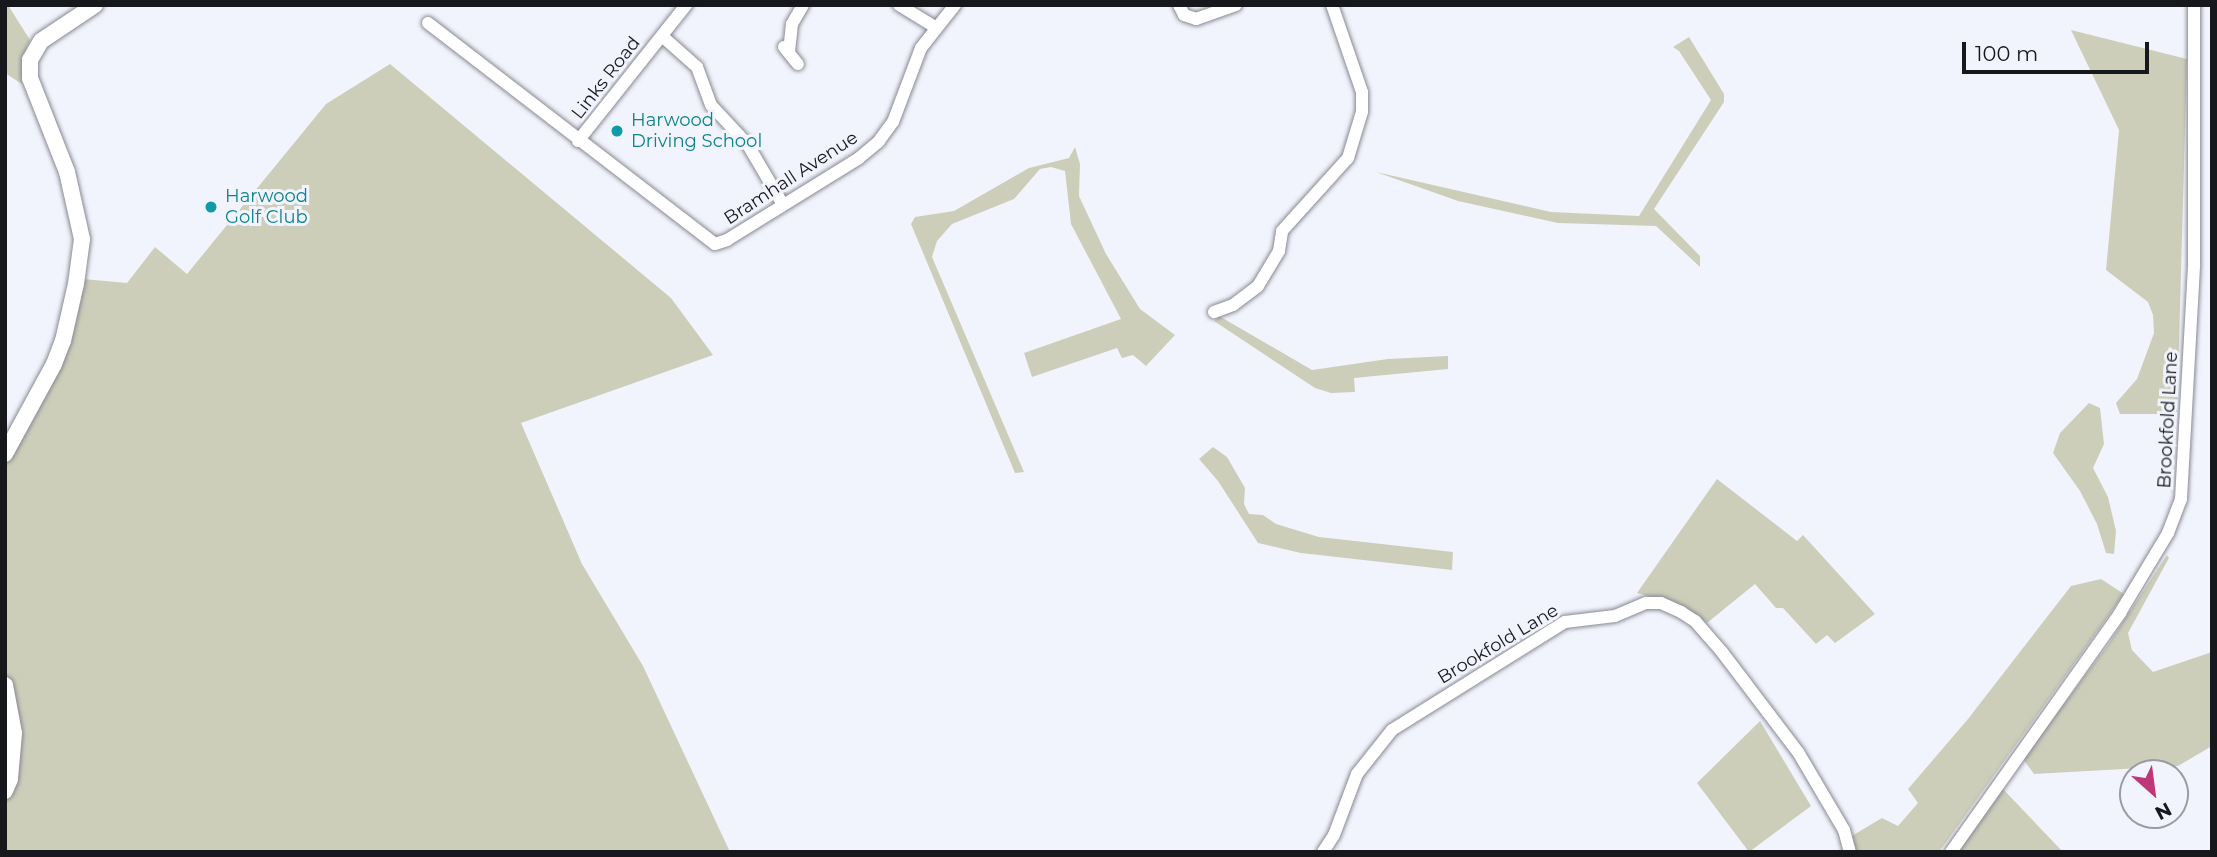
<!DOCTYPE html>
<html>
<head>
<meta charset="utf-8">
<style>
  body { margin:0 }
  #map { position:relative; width:2217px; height:857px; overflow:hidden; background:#f2f4fd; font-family:Montserrat,sans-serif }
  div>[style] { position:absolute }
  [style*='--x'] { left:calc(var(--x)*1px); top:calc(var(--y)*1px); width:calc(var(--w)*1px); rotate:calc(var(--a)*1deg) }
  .green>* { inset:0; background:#cdceba }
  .roads { filter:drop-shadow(0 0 2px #888992) drop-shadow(0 0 2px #888992) }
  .minor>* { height:12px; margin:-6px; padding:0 6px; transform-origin:6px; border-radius:6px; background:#fff }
  .tertiary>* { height:16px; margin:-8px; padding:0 8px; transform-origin:8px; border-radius:8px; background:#fff }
  .dots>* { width:19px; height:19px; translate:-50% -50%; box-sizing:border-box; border:4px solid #f2f4fd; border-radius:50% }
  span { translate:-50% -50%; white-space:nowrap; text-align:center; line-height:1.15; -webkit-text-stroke:6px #f2f4fd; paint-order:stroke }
  .street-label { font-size:18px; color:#17181b }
  .culture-label { font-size:18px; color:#0d838f }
  .left { translate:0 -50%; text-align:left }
  .frame { position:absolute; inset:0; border:7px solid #17181b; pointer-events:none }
  .north { position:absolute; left:2119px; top:759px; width:70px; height:70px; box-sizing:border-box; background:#f2f4fd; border:2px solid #9a9ca3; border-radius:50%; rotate:152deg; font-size:19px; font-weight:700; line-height:28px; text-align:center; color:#17181b }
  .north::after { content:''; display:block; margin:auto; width:24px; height:32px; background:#be3778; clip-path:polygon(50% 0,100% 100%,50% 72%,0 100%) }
  .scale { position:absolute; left:1962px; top:42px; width:187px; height:32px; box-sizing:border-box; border:4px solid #17181b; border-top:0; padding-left:9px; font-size:21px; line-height:24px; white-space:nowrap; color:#17181b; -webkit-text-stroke:5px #f2f4fd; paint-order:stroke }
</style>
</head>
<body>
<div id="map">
  <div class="green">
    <i style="clip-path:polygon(8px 5px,30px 40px,22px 58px,22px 84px,5px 73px,5px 7px)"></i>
    <i style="clip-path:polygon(2071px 30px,2187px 59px,2177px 414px,2120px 414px,2116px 403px,2137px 379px,2154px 333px,2153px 315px,2148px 302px,2106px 270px,2119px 130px)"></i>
    <i style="clip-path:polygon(1689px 37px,1724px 94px,1724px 102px,1654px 209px,1700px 256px,1700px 267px,1656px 226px,1558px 223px,1458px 201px,1376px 172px,1551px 212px,1639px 216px,1711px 100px,1679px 51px,1673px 47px)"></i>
    <i style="clip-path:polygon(390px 64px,671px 298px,713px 355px,521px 423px,582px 564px,643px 666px,730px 852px,5px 852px,5px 465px,69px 346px,83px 279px,127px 283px,155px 247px,187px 274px,326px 104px)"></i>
    <i style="clip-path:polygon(1075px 147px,1080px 164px,1079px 196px,1106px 254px,1140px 309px,1175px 335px,1146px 366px,1133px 355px,1122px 358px,1117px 348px,1032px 377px,1024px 353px,1121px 319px,1071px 224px,1065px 171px,1051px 167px,1040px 169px,1014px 199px,952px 224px,937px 241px,932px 257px,1024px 472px,1015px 473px,911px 224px,915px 217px,954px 211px,1029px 168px,1069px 158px)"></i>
    <i style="clip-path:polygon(1219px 316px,1312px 370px,1388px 359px,1448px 356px,1448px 369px,1354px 378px,1355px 392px,1331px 393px,1315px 388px,1214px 321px)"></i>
    <i style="clip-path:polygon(2089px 403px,2100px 408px,2104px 444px,2093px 468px,2108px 497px,2116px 531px,2114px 554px,2106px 553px,2097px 524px,2080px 491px,2053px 453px,2060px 433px)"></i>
    <i style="clip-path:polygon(1213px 447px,1227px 457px,1245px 488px,1244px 504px,1249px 514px,1263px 515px,1276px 524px,1319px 537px,1453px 552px,1452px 570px,1301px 553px,1258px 543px,1218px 481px,1199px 459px)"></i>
    <i style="clip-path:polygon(1717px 479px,1797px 541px,1803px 535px,1875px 614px,1835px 643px,1827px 635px,1816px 644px,1783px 608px,1776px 608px,1755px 584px,1707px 623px,1683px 606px,1637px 593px)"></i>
    <i style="clip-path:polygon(2167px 555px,2169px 558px,2128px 633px,2132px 650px,2153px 672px,2212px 652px,2212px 746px,2178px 766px,2034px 774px,2023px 759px,2108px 645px)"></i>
    <i style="clip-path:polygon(2101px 579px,2124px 594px,1939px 852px,1854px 852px,1850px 837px,1882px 818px,1898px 826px,1918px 803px,1908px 789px,1968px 719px,2071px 586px)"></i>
    <i style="clip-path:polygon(1760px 721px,1811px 806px,1749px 852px,1697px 783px)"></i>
    <i style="clip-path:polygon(2002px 788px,2063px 852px,1958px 852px)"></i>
  </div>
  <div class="roads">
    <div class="minor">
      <i style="--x:899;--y:5;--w:42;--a:31.4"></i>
      <i style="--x:1179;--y:5;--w:11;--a:63"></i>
      <i style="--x:1184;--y:15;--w:13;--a:18"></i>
      <i style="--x:1196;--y:19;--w:42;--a:-19.3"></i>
      <i style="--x:428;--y:23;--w:362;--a:37.6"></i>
      <i style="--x:715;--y:244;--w:13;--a:-18"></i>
      <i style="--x:727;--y:240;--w:155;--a:-31.8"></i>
      <i style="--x:859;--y:158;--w:26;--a:-40"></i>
      <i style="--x:879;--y:141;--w:24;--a:-54"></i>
      <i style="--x:893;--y:122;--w:79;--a:-69.3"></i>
      <i style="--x:921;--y:48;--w:55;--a:-51.7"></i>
      <i style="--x:662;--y:36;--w:47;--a:41.5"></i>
      <i style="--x:697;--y:67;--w:40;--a:69.8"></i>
      <i style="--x:711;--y:105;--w:54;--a:47.2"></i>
      <i style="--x:748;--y:145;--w:69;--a:59.7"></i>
      <i style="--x:784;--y:47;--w:22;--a:51"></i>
      <i style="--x:789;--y:52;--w:28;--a:-84"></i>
      <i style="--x:792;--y:24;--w:22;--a:-60"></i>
      <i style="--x:578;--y:141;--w:174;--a:-51.5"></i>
      <i style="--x:1214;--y:312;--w:20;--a:-20"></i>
      <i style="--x:1233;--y:305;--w:31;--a:-37"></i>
      <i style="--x:1258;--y:286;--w:41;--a:-59"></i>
      <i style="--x:1279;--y:251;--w:20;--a:-81"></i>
      <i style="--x:1282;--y:231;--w:98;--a:-47.9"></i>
      <i style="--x:1348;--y:158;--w:48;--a:-73.1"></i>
      <i style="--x:1362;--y:112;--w:20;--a:-90"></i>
      <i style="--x:1362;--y:92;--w:92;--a:-109"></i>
      <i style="--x:1323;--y:852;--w:20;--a:-57"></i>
      <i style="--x:1334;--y:835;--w:65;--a:-69.3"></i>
      <i style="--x:1357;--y:774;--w:56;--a:-51.5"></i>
      <i style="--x:1392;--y:730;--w:204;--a:-32"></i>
      <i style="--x:1565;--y:622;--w:50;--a:-6.8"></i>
      <i style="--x:1615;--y:616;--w:34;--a:-23"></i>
      <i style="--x:1646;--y:603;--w:15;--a:0"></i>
      <i style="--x:1661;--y:603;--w:22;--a:24"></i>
      <i style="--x:1681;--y:612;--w:17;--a:33"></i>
      <i style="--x:1695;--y:621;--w:41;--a:48.9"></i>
      <i style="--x:1722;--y:652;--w:126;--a:52.8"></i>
      <i style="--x:1798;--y:752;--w:91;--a:59.5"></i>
      <i style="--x:1844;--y:830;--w:23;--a:75"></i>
      <i style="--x:1951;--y:852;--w:293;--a:-54.7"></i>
      <i style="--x:2120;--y:613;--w:93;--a:-59"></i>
      <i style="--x:2168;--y:533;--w:36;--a:-69"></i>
      <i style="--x:2181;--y:499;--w:236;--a:-86.8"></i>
      <i style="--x:2194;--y:263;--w:258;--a:-90"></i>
    </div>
    <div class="tertiary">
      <i style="--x:5;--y:454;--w:102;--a:-61.4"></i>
      <i style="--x:54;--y:364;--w:25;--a:-69"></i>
      <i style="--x:63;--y:341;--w:58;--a:-77.2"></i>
      <i style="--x:76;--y:284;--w:45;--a:-82.4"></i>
      <i style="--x:82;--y:239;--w:69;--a:-102.6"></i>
      <i style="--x:67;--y:172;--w:101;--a:-111.5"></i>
      <i style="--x:30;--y:78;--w:18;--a:-90"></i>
      <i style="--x:30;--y:60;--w:22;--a:-60"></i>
      <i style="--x:41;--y:41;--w:65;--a:-33.7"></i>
      <i style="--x:5;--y:685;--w:49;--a:79.4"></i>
      <i style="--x:14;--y:733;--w:46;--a:95"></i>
      <i style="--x:10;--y:779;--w:13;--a:113"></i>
    </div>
  </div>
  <div class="dots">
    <i style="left:617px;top:131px;background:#0f9aa8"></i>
    <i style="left:211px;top:207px;background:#0f9aa8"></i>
  </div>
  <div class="street-label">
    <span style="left:606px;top:78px;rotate:-52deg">Links Road</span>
    <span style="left:791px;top:178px;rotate:-33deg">Bramhall Avenue</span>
    <span style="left:2168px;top:420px;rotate:-87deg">Brookfold Lane</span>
    <span style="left:1498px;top:644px;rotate:-31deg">Brookfold Lane</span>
  </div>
  <div class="culture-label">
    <span class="left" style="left:631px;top:131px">Harwood<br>Driving School</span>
    <span class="left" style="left:225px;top:207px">Harwood<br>Golf Club</span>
  </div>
  <div class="frame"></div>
  <div class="north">N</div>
  <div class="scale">100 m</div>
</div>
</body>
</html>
